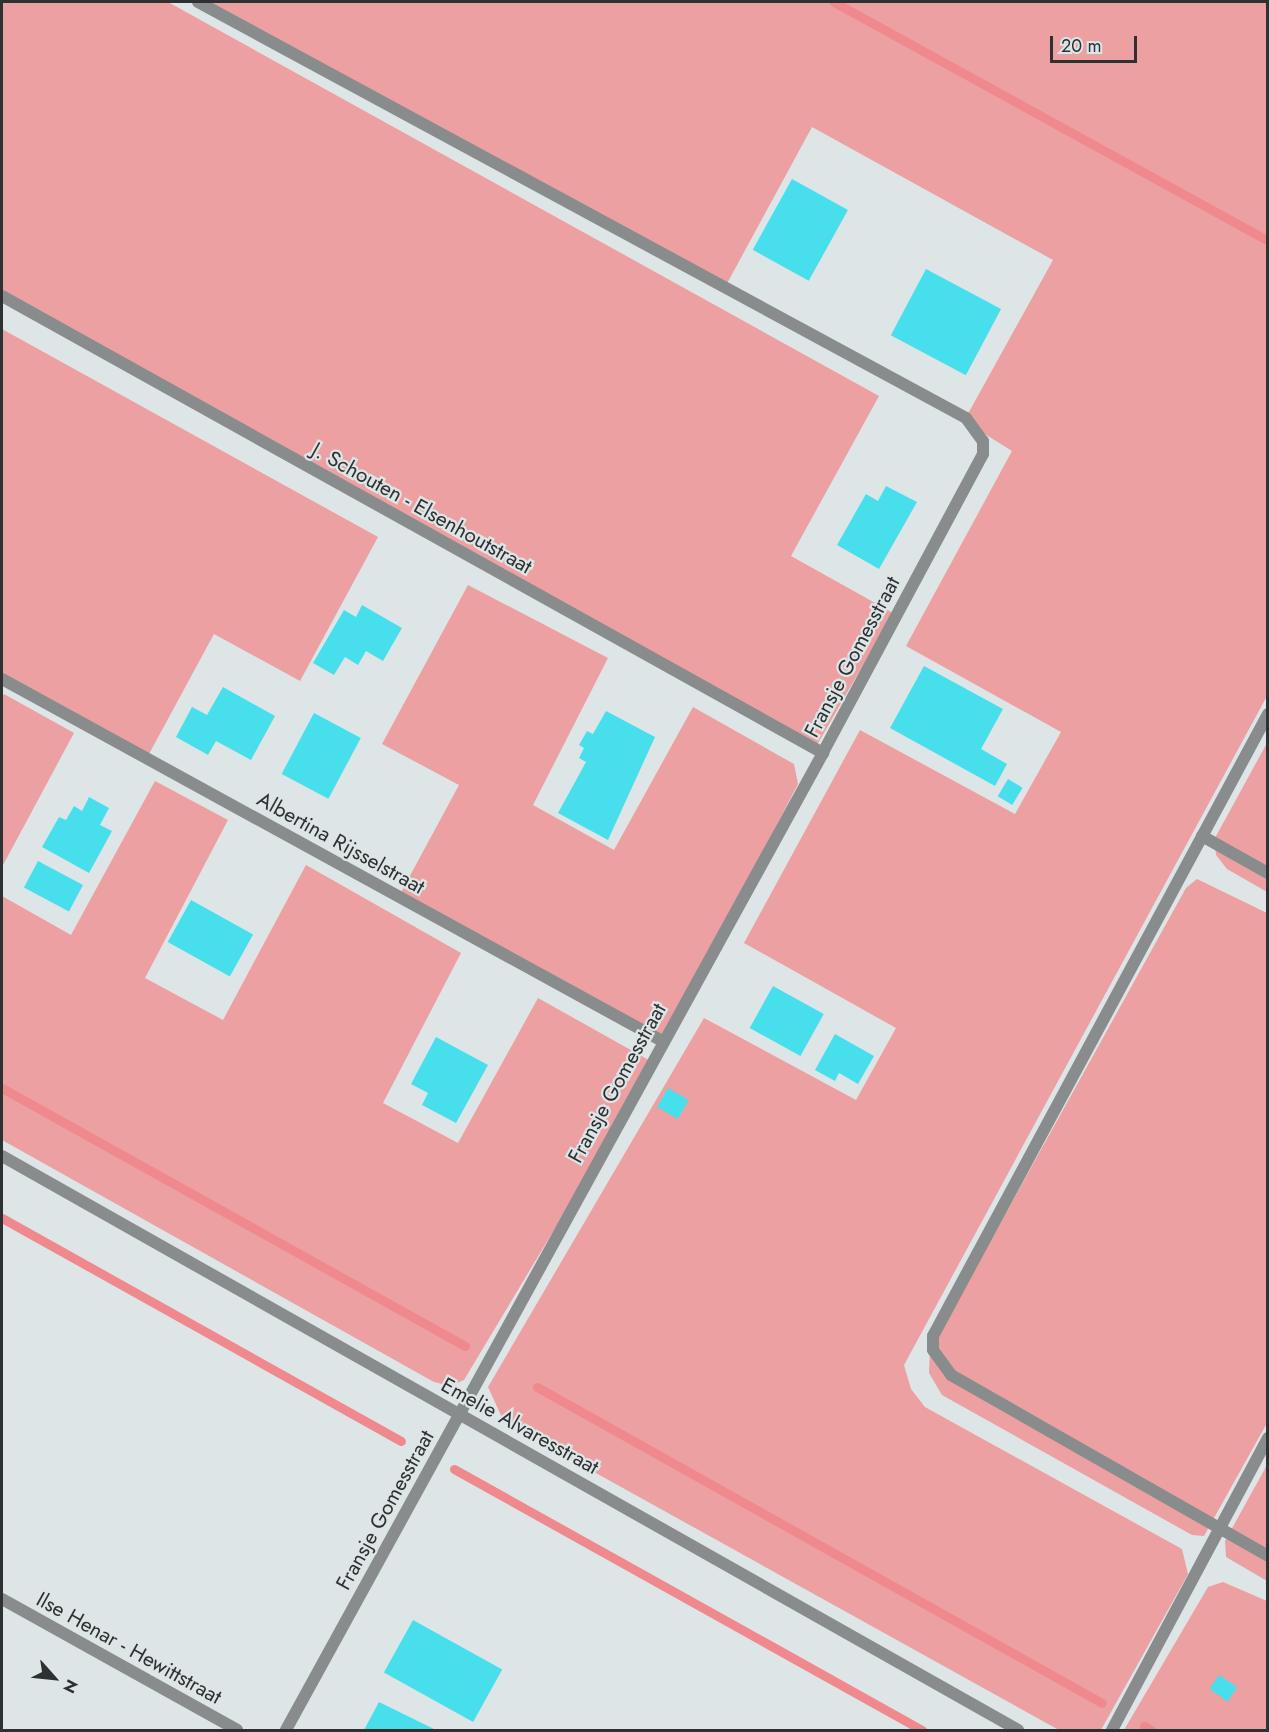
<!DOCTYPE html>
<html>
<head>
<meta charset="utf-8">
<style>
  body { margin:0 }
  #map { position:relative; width:1269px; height:1732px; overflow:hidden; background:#dde5e6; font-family:Jost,sans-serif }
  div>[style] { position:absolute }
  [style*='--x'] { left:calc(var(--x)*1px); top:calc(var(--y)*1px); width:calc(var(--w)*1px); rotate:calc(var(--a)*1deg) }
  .green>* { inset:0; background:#eca0a1 }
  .stream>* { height:9px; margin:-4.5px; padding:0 4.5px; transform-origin:4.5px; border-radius:4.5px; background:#ef898d }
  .building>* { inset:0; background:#48dfed; transform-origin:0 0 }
  .minor>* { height:12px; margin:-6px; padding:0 6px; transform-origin:6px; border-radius:6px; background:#898c8c }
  span { translate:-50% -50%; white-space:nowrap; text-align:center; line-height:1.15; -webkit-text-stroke:4.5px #dde5e6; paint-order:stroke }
  .street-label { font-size:21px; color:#2e3131 }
  .frame { position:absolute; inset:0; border:3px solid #2e3131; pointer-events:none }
  .north { position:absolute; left:24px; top:1648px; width:60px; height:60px; -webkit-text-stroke:4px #dde5e6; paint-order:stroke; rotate:117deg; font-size:16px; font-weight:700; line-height:24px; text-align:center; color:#2e3131 }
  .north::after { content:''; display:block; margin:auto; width:21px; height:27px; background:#2e3131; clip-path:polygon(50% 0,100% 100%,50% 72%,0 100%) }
  .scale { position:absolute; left:1050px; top:36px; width:87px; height:27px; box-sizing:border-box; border:3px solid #2e3131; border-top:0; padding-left:8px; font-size:18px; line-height:21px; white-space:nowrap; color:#2e3131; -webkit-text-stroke:4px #dde5e6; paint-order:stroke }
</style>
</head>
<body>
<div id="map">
  <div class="green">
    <i style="clip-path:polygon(2px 2px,168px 2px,879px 396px,791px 556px,893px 613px,817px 745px,2px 300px)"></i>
    <i style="clip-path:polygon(208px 2px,1267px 2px,1267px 696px,904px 1365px,911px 1389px,925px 1407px,1182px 1549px,1188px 1574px,1101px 1730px,1059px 1730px,504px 1422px,488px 1387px,704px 1018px,856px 1100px,896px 1028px,744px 943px,860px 730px,1015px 814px,1061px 732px,906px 646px,1012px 451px,964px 421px,1053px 260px,812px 127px,724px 289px)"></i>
    <i style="clip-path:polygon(2px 329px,378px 537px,300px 681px,214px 634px,149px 754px,2px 673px)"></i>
    <i style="clip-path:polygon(468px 585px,608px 658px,533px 805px,614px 850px,693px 707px,794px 764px,798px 784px,663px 1043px,399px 896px,459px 785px,382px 744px)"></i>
    <i style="clip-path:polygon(4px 694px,74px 733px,2px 867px,2px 698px)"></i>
    <i style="clip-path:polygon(1267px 743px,1267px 892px,1227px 869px,1216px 855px,1215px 838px)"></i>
    <i style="clip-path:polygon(155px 781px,228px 820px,145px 978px,223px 1020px,306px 865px,461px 953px,383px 1103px,458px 1143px,538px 998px,654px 1063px,464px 1380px,450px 1386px,434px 1382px,2px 1140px,2px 896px,71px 935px)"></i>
    <i style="clip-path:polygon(1197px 879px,1267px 913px,1267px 1423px,1204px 1536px,1192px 1535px,942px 1395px,929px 1373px,930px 1350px,1186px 888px)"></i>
    <i style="clip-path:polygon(1267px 1465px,1267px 1581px,1226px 1557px,1225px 1541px)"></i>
    <i style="clip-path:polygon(1223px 1582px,1267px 1601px,1267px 1730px,1124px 1730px,1208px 1587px)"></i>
  </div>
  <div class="stream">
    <i style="--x:834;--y:2;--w:495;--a:28.8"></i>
    <i style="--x:2;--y:1088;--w:530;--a:29.13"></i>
    <i style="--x:2;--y:1218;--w:457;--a:29.2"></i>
    <i style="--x:537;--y:1387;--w:647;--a:29.22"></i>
    <i style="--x:454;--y:1469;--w:536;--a:29.15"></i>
    <i style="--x:1144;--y:1726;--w:8;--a:30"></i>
  </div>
  <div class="building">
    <i style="left:792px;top:179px;width:64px;height:81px;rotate:29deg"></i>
    <i style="left:926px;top:269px;width:85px;height:75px;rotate:28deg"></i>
    <i style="clip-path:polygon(886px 486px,917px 502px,879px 569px,837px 545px,866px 494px,878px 501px)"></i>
    <i style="clip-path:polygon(362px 605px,402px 628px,383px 661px,366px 651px,358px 665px,345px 657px,334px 675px,313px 663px,344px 610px,356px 617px)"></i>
    <i style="clip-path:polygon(924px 666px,1003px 709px,981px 749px,1007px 764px,995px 786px,890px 728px)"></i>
    <i style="clip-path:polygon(223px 687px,275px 716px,251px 760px,216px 741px,208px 755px,176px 737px,192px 707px,207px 715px)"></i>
    <i style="clip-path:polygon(606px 711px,655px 737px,608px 840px,558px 813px,586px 762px,579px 758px,584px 748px,579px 745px,587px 731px,593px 734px)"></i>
    <i style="left:314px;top:713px;width:53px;height:69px;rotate:28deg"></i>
    <i style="left:1008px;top:779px;width:17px;height:20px;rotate:31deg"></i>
    <i style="clip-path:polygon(89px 797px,109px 808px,100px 825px,112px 831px,89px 873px,42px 847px,59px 817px,66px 820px,74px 806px,82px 811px)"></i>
    <i style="left:38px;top:861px;width:51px;height:30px;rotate:28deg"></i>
    <i style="left:191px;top:900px;width:71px;height:48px;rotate:29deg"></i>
    <i style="left:773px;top:986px;width:58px;height:48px;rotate:29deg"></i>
    <i style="clip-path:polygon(835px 1034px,874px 1056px,858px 1084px,839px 1073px,835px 1081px,815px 1070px)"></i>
    <i style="clip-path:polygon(436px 1037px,488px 1065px,456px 1123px,422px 1105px,428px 1093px,411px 1084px)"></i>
    <i style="left:668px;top:1088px;width:24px;height:22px;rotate:30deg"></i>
    <i style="left:413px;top:1620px;width:102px;height:60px;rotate:29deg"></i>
    <i style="left:1219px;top:1675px;width:22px;height:17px;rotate:34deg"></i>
    <i style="clip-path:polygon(379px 1702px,436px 1730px,364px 1730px)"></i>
  </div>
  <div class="minor">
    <i style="--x:198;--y:2;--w:873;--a:28.44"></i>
    <i style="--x:966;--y:418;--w:29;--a:54"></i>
    <i style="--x:983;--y:441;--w:13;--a:90"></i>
    <i style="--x:983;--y:454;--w:339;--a:118.2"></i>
    <i style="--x:823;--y:753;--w:1115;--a:118.8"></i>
    <i style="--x:2;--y:296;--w:940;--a:29.1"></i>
    <i style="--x:2;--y:679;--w:753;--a:28.74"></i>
    <i style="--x:1268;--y:714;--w:706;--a:118.31"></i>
    <i style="--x:933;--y:1336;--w:14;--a:90"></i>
    <i style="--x:933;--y:1350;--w:31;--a:54"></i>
    <i style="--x:951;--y:1375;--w:365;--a:29.7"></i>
    <i style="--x:1202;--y:836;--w:76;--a:29.3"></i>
    <i style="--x:2;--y:1156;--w:1167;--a:29.46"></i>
    <i style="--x:2;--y:1599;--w:269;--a:29.1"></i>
    <i style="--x:1112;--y:1730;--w:331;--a:-61.9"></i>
  </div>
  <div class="street-label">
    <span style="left:422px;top:508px;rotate:29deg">J. Schouten - Elsenhoutstraat</span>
    <span style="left:852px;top:657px;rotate:-62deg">Fransje Gomesstraat</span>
    <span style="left:341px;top:843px;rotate:29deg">Albertina Rijsselstraat</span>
    <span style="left:617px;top:1083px;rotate:-61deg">Fransje Gomesstraat</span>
    <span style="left:520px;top:1426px;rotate:29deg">Emelie Alvaresstraat</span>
    <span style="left:385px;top:1510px;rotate:-61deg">Fransje Gomesstraat</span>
    <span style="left:129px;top:1648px;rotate:29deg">Ilse Henar - Hewittstraat</span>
  </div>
  <div class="frame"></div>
  <div class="north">N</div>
  <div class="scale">20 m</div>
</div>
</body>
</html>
